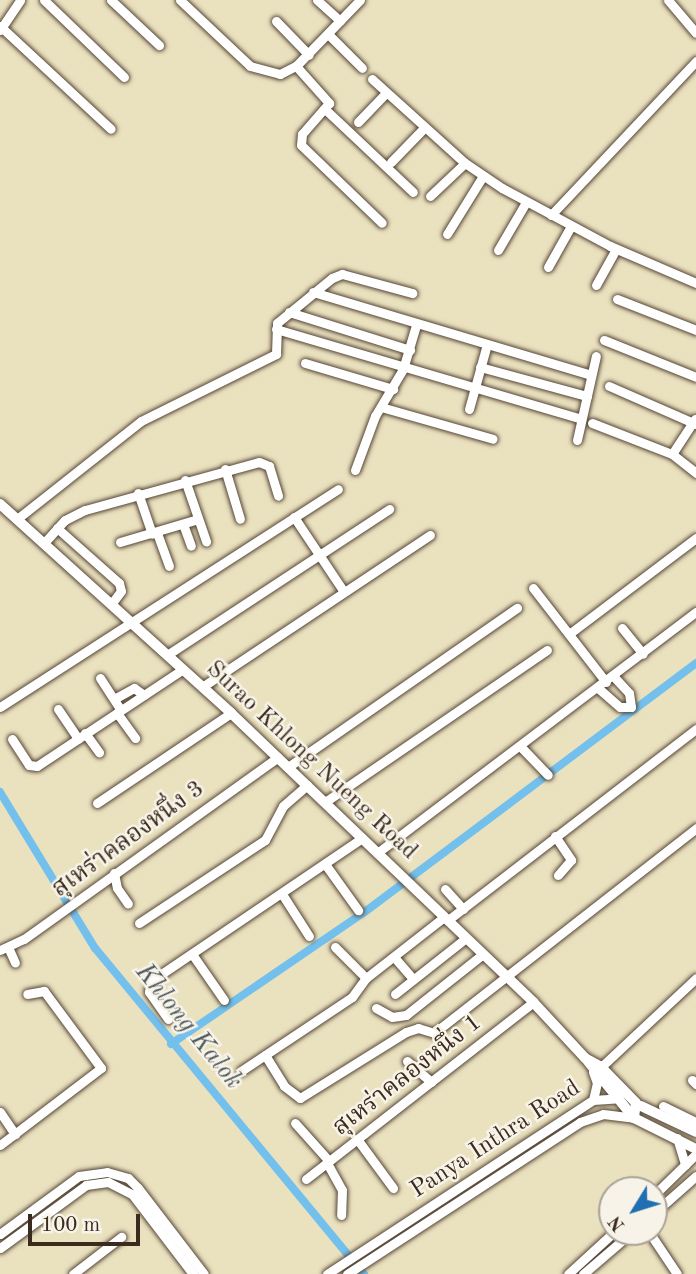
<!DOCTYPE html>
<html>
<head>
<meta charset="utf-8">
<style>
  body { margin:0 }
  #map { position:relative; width:696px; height:1274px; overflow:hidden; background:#eae1bf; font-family:"Old Standard TT","Noto Serif Thai",serif }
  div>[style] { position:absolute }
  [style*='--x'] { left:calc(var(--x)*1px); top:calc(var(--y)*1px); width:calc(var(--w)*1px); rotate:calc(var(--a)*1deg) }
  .canal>* { height:8px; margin:-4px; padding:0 4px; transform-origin:4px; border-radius:4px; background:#73c0ed }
  .roads { filter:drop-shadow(0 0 2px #554536) drop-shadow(0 0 2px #554536) }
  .minor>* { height:9px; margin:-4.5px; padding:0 4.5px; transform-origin:4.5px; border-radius:4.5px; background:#fff }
  .major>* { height:10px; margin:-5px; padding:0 5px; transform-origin:5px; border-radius:5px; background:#fff }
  span { translate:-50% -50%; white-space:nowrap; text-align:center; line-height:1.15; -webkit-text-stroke:5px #f7f3e8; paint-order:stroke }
  .street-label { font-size:24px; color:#3b2a1e }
  .water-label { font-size:26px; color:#4c575c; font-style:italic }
  .north { position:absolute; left:598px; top:1176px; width:70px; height:70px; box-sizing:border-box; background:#f7f3e8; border:2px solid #aca397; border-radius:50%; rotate:232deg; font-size:19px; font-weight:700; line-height:28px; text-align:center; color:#3b2a1e }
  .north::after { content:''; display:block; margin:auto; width:24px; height:32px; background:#1f6fb2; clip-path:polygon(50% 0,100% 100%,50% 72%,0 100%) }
  .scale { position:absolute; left:28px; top:1214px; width:112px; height:32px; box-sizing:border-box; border:4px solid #3b2a1e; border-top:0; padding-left:9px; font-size:21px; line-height:24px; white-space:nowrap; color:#3b2a1e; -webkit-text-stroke:5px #f7f3e8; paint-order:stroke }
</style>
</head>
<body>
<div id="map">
  <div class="canal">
    <i style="--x:0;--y:792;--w:183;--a:58.7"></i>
    <i style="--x:95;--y:948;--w:423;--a:50.5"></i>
    <i style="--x:171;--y:1044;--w:236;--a:-34.3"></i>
    <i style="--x:366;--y:911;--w:413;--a:-36.9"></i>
  </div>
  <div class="roads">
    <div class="minor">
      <i style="--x:44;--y:0;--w:111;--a:43.9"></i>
      <i style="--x:111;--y:0;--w:66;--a:43.2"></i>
      <i style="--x:180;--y:0;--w:96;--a:43.3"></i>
      <i style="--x:250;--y:66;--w:31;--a:15"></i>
      <i style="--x:280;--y:74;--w:18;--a:-27"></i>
      <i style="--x:296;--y:66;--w:92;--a:-45.9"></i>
      <i style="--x:317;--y:0;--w:31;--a:42"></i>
      <i style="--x:668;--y:0;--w:43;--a:49.7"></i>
      <i style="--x:276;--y:21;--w:47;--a:45.9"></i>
      <i style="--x:0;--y:26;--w:151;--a:42.9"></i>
      <i style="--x:0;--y:30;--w:36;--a:-56"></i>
      <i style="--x:328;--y:34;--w:48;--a:45"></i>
      <i style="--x:296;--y:66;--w:50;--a:48.3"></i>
      <i style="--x:329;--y:103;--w:41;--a:131.1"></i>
      <i style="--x:302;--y:134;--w:11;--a:95"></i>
      <i style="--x:301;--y:145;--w:112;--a:43.9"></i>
      <i style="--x:372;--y:79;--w:125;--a:42.1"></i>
      <i style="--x:465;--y:163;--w:45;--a:34"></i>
      <i style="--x:502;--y:188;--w:123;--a:28.2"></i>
      <i style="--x:610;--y:246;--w:94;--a:23.3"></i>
      <i style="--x:327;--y:111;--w:118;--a:43.3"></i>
      <i style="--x:358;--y:122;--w:40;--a:-46"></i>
      <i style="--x:391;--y:162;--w:47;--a:-45.9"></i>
      <i style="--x:430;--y:196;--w:48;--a:-43.3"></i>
      <i style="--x:551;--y:215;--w:212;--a:-46.7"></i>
      <i style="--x:447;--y:234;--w:68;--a:-58.2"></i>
      <i style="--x:498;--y:250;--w:56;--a:-59.7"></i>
      <i style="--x:548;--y:267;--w:47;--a:-60.7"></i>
      <i style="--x:596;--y:285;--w:41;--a:-60.9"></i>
      <i style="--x:313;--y:292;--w:290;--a:16.6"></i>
      <i style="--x:617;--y:299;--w:85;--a:21.4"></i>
      <i style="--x:289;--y:312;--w:127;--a:17.4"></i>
      <i style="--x:276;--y:329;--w:318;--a:16.4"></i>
      <i style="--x:604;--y:340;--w:99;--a:21.9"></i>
      <i style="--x:305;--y:363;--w:92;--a:16.5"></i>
      <i style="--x:480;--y:367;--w:111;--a:15.2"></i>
      <i style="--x:609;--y:386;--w:95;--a:23.6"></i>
      <i style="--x:381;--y:407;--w:116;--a:15.9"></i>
      <i style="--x:469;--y:409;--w:67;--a:-74.5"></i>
      <i style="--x:592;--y:423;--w:86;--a:21.2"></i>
      <i style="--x:672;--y:454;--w:31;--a:38"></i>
      <i style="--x:577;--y:440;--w:86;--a:-77.3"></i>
      <i style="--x:672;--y:454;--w:42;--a:-56.7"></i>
      <i style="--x:225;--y:469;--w:52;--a:73.3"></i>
      <i style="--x:355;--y:470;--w:58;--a:-69.7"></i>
      <i style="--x:375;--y:416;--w:55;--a:-59.2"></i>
      <i style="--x:403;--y:369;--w:46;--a:-73.5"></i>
      <i style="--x:185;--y:480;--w:65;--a:71"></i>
      <i style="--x:138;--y:493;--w:43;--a:71.1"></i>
      <i style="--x:294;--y:517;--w:90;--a:56.3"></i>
      <i style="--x:17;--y:519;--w:158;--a:-38.3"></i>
      <i style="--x:141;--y:421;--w:151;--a:-26.4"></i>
      <i style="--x:276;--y:354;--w:31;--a:-88"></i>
      <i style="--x:277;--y:323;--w:71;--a:-39.3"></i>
      <i style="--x:332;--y:278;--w:11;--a:-22"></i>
      <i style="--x:342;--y:274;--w:73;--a:15.2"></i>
      <i style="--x:183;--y:524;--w:23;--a:70"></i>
      <i style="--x:57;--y:528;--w:83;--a:41.6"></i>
      <i style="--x:119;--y:583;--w:8;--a:76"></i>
      <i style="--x:121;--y:591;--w:15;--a:127"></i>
      <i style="--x:157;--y:533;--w:35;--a:70"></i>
      <i style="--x:120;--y:542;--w:81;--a:-16.4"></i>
      <i style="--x:44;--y:543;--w:31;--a:-48"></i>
      <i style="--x:65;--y:520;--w:22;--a:-27"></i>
      <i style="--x:85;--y:510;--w:180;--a:-15.4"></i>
      <i style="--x:259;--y:462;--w:11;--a:22"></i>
      <i style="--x:269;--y:466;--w:31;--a:73"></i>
      <i style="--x:533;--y:588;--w:119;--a:52.2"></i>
      <i style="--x:622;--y:628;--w:33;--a:51"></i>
      <i style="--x:569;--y:634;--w:159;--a:-37.1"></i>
      <i style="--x:167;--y:655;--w:266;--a:-33.3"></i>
      <i style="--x:100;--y:678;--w:38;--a:57"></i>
      <i style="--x:202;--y:687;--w:274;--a:-33.7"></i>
      <i style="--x:598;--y:688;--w:29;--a:41"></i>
      <i style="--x:620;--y:707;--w:11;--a:0"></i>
      <i style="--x:631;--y:707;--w:14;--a:-98"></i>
      <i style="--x:629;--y:693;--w:23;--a:-133"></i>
      <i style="--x:114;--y:699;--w:23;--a:-29"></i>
      <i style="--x:134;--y:688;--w:12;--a:35"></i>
      <i style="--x:0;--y:707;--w:402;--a:-32.8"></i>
      <i style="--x:58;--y:709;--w:36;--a:56"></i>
      <i style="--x:117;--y:713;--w:31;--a:54"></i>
      <i style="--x:85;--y:733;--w:24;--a:54"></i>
      <i style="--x:12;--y:739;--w:31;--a:57"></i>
      <i style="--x:29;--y:765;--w:8;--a:7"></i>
      <i style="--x:37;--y:766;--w:175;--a:-33.6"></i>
      <i style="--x:520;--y:746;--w:40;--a:46"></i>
      <i style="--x:288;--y:767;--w:279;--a:-34.8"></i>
      <i style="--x:325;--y:802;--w:269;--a:-34.4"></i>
      <i style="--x:97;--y:803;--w:161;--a:-33.9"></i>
      <i style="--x:555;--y:836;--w:29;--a:56"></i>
      <i style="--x:571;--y:860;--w:20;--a:131"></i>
      <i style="--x:377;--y:853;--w:400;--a:-37.1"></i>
      <i style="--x:325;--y:864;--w:57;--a:54.3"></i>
      <i style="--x:114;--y:873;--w:15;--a:79"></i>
      <i style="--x:117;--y:888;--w:19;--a:55"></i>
      <i style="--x:445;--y:889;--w:27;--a:48"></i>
      <i style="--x:282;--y:894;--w:50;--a:57.3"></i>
      <i style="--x:448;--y:920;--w:313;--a:-37.6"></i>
      <i style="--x:139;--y:923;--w:151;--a:-33.4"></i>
      <i style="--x:265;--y:840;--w:38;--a:-62"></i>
      <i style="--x:283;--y:806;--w:32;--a:-41"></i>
      <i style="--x:8;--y:947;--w:17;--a:66"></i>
      <i style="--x:335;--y:947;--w:44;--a:45"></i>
      <i style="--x:0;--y:950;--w:26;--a:-25"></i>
      <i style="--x:24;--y:939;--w:312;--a:-35.6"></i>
      <i style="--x:192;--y:954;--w:56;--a:55.2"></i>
      <i style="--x:394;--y:957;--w:29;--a:49"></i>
      <i style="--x:395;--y:994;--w:90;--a:-38.3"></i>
      <i style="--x:376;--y:1008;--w:18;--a:29"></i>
      <i style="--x:392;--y:1017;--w:14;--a:-8"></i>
      <i style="--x:406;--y:1015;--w:98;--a:-38.4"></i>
      <i style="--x:168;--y:1019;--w:33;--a:-125"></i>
      <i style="--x:149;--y:992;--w:11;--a:-80"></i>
      <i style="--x:151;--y:981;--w:255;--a:-34.1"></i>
      <i style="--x:265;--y:1055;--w:36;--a:58"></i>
      <i style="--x:284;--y:1086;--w:20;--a:37"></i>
      <i style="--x:300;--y:1098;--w:125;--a:-31.9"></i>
      <i style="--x:406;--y:1032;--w:13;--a:-18"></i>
      <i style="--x:418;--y:1028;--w:17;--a:17"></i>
      <i style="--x:434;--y:1033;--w:333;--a:-38"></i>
      <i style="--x:407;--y:1061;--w:32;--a:41"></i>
      <i style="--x:601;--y:1067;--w:130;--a:-43.1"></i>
      <i style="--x:241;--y:1071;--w:133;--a:-33.7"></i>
      <i style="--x:352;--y:997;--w:24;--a:-54"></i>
      <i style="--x:366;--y:978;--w:99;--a:-38"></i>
      <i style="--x:692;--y:1080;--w:6;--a:45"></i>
      <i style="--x:593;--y:1100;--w:17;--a:-77"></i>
      <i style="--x:597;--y:1083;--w:12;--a:-110"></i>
      <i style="--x:663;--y:1106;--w:37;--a:26"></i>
      <i style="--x:0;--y:1112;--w:27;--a:56"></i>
      <i style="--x:295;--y:1123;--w:51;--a:48.2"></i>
      <i style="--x:677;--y:1138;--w:28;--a:73"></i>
      <i style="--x:357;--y:1139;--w:61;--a:53.7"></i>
      <i style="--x:0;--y:1145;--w:127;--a:-37.3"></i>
      <i style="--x:101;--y:1068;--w:96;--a:-126.5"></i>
      <i style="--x:44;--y:991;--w:17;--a:170"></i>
      <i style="--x:327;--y:1163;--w:31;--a:61"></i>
      <i style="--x:342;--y:1190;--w:25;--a:92"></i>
      <i style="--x:306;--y:1179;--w:288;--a:-37.9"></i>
      <i style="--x:654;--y:1195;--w:59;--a:-44.3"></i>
      <i style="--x:654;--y:1213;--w:56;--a:-41.4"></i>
      <i style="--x:649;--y:1232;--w:50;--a:56.3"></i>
      <i style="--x:0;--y:1234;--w:98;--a:-36.3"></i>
      <i style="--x:79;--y:1176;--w:28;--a:-8"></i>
      <i style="--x:107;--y:1172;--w:22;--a:16"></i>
      <i style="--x:128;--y:1178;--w:14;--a:45"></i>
      <i style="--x:138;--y:1188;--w:108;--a:52.5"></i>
      <i style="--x:0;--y:1248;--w:107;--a:-36.2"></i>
      <i style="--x:86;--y:1185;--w:22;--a:-8"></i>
      <i style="--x:108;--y:1182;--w:27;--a:27"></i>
      <i style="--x:132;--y:1194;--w:101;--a:52.7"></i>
      <i style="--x:73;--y:1274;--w:61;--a:-37.6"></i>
      <i style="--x:327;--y:1274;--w:318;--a:-33.2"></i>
      <i style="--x:593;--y:1100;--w:26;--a:-4"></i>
      <i style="--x:347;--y:1274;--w:278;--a:-33.1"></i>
      <i style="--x:580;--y:1122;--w:24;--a:-19"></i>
      <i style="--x:603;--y:1114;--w:31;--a:7"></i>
      <i style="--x:568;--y:1274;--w:62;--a:-42.4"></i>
      <i style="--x:583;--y:1274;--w:65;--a:-40.6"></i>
    </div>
    <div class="major">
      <i style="--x:0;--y:504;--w:312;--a:42.1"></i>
      <i style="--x:231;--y:713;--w:418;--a:43.7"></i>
      <i style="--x:533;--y:1002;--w:76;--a:47.1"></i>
      <i style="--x:585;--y:1058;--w:18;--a:29"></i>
      <i style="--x:601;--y:1067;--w:50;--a:45.8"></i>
      <i style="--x:636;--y:1103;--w:15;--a:98"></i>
      <i style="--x:587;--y:1060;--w:75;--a:51"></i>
      <i style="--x:634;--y:1118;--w:69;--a:26.6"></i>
      <i style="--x:641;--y:1106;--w:61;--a:25.3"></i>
    </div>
  </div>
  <div class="street-label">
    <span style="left:311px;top:761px;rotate:43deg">Surao Khlong Nueng Road</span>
    <span style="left:129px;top:840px;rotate:-36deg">สุเหร่าคลองหนึ่ง 3</span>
    <span style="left:408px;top:1076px;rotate:-38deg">สุเหร่าคลองหนึ่ง 1</span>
    <span style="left:496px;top:1140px;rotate:-33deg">Panya Inthra Road</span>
  </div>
  <div class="water-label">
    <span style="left:188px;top:1027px;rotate:51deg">Khlong Kalok</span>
  </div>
  <div class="north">N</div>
  <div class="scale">100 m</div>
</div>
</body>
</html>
